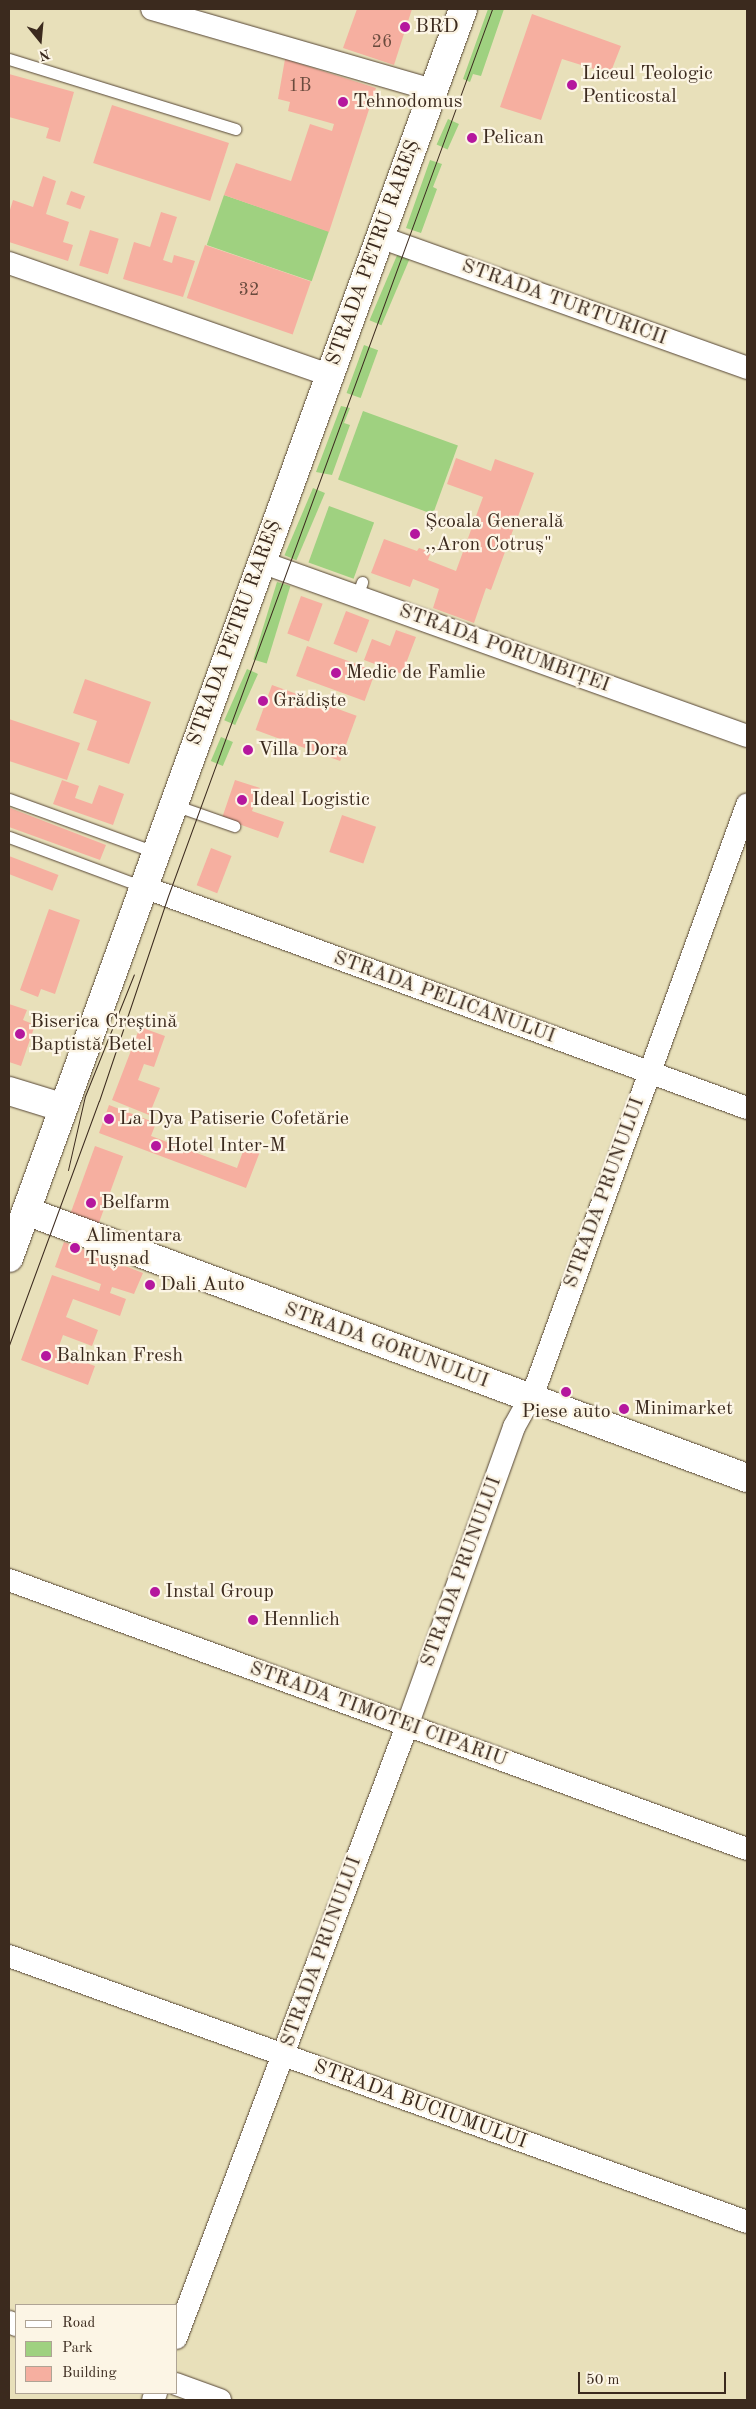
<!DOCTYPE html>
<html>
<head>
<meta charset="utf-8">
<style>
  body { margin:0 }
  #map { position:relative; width:756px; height:2409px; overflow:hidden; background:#e8e0ba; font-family:"Old Standard TT",serif }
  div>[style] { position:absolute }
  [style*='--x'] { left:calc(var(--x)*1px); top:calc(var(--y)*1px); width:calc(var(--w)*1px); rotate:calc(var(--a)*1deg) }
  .green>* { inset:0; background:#9fd180; transform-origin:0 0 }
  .building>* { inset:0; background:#f6afa0; transform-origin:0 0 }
  .roads { filter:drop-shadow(0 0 1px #554535) drop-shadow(0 0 1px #554535) }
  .service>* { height:11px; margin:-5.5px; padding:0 5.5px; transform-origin:5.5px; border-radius:5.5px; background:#fff }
  .minor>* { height:22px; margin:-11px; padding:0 11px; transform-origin:11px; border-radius:11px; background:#fff }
  .tertiary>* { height:28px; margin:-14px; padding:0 14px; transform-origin:14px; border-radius:14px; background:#fff }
  .primary>* { height:28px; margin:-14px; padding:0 14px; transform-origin:14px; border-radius:14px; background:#fff }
  .tram>* { height:1px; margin:-0.5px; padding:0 0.5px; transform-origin:0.5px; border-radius:0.5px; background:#3b2a1e }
  .dots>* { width:14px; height:14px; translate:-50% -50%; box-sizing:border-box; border:2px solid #fcf5e5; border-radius:50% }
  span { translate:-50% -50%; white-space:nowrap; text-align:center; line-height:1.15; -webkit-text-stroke:4.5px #fcf5e5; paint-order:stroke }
  .number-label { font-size:18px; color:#6a4b3e }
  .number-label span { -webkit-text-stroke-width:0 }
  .poi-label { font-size:20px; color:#3b2a1e }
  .left { translate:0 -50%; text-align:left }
  .street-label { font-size:20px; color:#3b2a1e }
  .frame { position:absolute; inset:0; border:10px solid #3b2a1e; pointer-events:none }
  .legend { position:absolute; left:15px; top:2304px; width:162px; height:90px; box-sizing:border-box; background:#fcf5e5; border:1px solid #afa495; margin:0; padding:6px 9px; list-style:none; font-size:15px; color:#3b2a1e }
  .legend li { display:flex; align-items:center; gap:10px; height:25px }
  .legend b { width:25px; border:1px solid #afa495 }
  .north { position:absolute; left:15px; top:15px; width:50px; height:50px; -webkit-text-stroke:4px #fcf5e5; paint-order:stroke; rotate:163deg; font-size:14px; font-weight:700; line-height:20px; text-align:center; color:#3b2a1e }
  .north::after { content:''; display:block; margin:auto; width:18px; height:22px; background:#3b2a1e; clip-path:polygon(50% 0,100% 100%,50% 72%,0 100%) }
  .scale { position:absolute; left:578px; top:2372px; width:148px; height:22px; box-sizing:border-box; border:2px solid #3b2a1e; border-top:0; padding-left:6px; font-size:15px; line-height:18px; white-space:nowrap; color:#3b2a1e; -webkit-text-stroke:4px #fcf5e5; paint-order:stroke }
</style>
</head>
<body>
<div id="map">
  <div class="green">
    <i style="clip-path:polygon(488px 9px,504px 9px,481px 76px,473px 74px,470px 82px,463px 79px)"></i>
    <i style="left:448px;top:119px;width:12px;height:28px;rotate:24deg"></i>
    <i style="clip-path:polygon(430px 160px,442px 164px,433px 187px,437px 189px,421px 233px,406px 228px)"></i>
    <i style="left:224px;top:195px;width:111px;height:53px;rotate:19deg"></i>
    <i style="left:398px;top:253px;width:13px;height:73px;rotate:23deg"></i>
    <i style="left:364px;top:345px;width:15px;height:51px;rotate:20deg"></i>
    <i style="clip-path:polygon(341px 406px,350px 408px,344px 423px,350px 425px,332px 475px,316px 472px)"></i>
    <i style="left:363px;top:411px;width:101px;height:73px;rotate:20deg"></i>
    <i style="left:313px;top:488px;width:13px;height:73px;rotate:23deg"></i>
    <i style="left:329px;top:506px;width:48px;height:60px;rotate:20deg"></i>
    <i style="left:277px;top:582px;width:14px;height:81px;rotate:17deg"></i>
    <i style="left:247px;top:669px;width:12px;height:56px;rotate:24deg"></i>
    <i style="left:221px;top:737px;width:13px;height:26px;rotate:23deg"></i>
  </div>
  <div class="building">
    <i style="clip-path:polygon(357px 9px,412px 9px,394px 65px,343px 48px)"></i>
    <i style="clip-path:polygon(532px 14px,621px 46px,610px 74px,562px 59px,541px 120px,500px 107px)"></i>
    <i style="clip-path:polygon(285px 59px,376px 88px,329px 232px,224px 195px,236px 163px,291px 181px,310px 124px,332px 131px,334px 124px,288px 111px,290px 102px,278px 99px)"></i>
    <i style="clip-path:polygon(9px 74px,74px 92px,60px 142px,46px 138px,49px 128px,9px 117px)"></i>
    <i style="left:112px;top:105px;width:123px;height:61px;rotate:18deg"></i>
    <i style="clip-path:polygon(43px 176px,56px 181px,46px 214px,69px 222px,63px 242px,73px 245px,68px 261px,9px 242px,9px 213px,13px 200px,33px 207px)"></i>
    <i style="left:71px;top:191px;width:15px;height:14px;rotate:20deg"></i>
    <i style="clip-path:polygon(161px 212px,177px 217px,163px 260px,172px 263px,174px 255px,195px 261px,183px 297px,123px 279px,134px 242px,150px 247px)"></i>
    <i style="left:90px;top:230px;width:30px;height:37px;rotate:17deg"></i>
    <i style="left:205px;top:245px;width:112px;height:56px;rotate:19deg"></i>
    <i style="clip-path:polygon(456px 458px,491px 471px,495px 459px,534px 473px,491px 590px,486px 588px,474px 623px,433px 608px,439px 589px,413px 579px,410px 587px,371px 573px,384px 539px,417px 551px,419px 548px,431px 552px,428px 560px,456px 571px,483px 497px,447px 484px)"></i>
    <i style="left:301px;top:596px;width:23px;height:40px;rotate:20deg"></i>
    <i style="left:346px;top:611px;width:25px;height:35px;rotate:21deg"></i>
    <i style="clip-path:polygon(396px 630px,416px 637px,402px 674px,364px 660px,372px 639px,390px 646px)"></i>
    <i style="left:307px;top:646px;width:73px;height:32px;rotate:20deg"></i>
    <i style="clip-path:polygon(85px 679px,151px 702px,129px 764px,87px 750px,97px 721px,73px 713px)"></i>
    <i style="left:272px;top:685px;width:90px;height:48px;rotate:20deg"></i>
    <i style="clip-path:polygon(9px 719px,80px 743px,67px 780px,9px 761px)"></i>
    <i style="clip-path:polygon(62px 780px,79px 786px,75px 798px,92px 804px,99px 785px,124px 794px,113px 825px,53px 804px)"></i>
    <i style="clip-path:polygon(235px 780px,260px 788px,252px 811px,284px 822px,278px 838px,222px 818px)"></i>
    <i style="clip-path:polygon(10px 808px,106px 845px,100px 860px,9px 827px)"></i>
    <i style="left:342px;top:815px;width:36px;height:39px;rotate:19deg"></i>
    <i style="left:211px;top:848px;width:22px;height:40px;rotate:21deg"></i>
    <i style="left:9px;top:856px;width:53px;height:17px;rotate:21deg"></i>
    <i style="clip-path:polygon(49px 909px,80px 920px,55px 994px,41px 989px,38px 997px,20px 990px)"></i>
    <i style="clip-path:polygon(9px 1004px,27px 1010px,23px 1020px,35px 1025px,21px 1066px,9px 1062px)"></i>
    <i style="clip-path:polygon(140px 1027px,165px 1036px,154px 1067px,144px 1064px,138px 1080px,160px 1088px,149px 1115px,112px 1100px)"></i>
    <i style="clip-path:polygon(109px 1105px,156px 1123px,151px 1136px,237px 1168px,246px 1143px,261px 1149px,246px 1188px,99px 1133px)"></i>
    <i style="left:95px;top:1146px;width:30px;height:74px;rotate:20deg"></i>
    <i style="clip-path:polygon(64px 1242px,143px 1273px,134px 1294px,112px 1287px,110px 1293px,126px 1299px,120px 1316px,73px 1299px,66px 1317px,98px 1330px,92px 1346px,63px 1335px,57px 1352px,95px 1366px,88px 1385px,21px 1360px,52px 1275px,99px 1291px,101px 1284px,55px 1267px)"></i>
  </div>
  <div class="roads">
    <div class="service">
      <i style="--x:9;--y:59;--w:237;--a:17.2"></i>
      <i style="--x:357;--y:596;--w:15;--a:-70"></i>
      <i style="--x:9;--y:799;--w:155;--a:20"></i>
      <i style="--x:174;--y:805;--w:64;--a:19.3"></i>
      <i style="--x:9;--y:837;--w:141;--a:20.4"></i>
    </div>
    <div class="minor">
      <i style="--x:152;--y:9;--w:292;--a:16.1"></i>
      <i style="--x:380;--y:237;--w:390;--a:19.6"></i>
      <i style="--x:9;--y:263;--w:339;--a:19.3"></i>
      <i style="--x:261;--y:562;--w:516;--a:19.7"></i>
      <i style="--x:141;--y:886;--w:645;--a:20.12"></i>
      <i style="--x:9;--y:1580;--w:785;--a:20.03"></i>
      <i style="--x:9;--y:1956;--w:784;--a:19.82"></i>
      <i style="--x:9;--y:2322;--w:8;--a:23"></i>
      <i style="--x:176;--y:2338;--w:654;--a:-69.32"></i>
      <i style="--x:407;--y:1726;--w:318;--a:-70.3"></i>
      <i style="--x:514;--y:1427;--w:41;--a:-60.9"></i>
      <i style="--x:534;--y:1391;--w:624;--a:-70.02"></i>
      <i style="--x:176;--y:2384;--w:47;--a:20"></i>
      <i style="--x:153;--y:2400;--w:8;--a:-67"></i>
    </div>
    <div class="tertiary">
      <i style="--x:9;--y:1091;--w:54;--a:17.1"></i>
      <i style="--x:26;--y:1211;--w:769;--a:20.32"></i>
    </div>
    <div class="primary">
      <i style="--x:9;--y:1258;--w:1329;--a:-70.02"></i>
    </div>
  </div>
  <div class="tram">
    <i style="--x:68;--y:1170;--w:76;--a:-77.1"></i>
    <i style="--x:85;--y:1096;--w:131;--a:-68.1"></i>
    <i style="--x:9;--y:1345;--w:260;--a:-69.8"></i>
    <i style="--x:99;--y:1101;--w:216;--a:-71.4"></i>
    <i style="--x:168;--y:896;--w:944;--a:-69.93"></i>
  </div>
  <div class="dots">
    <i style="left:405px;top:27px;background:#b5179e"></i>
    <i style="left:572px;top:85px;background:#b5179e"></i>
    <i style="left:343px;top:102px;background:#b5179e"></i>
    <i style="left:472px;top:138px;background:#b5179e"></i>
    <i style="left:415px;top:534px;background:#b5179e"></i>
    <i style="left:336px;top:673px;background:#b5179e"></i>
    <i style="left:263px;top:701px;background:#b5179e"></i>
    <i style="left:248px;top:750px;background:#b5179e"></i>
    <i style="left:242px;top:800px;background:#b5179e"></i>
    <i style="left:20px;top:1034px;background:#b5179e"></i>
    <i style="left:109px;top:1119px;background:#b5179e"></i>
    <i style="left:156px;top:1146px;background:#b5179e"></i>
    <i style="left:91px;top:1203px;background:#b5179e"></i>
    <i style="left:75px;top:1248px;background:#b5179e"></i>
    <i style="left:150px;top:1285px;background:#b5179e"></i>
    <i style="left:46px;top:1356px;background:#b5179e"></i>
    <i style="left:566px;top:1392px;background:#b5179e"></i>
    <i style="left:624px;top:1409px;background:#b5179e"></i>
    <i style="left:155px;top:1592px;background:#b5179e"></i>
    <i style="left:253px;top:1620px;background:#b5179e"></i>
  </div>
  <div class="number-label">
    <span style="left:382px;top:42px">26</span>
    <span style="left:300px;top:86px">1B</span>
    <span style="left:249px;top:290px">32</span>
  </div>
  <div class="poi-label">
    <span class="left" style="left:415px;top:27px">BRD</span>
    <span class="left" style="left:582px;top:86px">Liceul Teologic<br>Penticostal</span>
    <span class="left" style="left:353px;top:102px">Tehnodomus</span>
    <span class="left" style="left:482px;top:138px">Pelican</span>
    <span class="left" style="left:425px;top:534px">Școala Generală<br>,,Aron Cotruș"</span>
    <span class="left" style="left:346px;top:673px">Medic de Famlie</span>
    <span class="left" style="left:273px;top:701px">Grădiște</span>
    <span class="left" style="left:258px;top:750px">Villa Dora</span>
    <span class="left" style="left:252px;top:800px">Ideal Logistic</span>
    <span class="left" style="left:30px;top:1034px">Biserica Creștină<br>Baptistă Betel</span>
    <span class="left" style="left:119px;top:1119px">La Dya Patiserie Cofetărie</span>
    <span class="left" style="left:166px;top:1146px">Hotel Inter-M</span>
    <span class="left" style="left:101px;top:1203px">Belfarm</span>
    <span class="left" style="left:85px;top:1248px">Alimentara<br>Tușnad</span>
    <span class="left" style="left:160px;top:1285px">Dali Auto</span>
    <span class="left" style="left:56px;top:1356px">Balnkan Fresh</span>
    <span class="left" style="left:634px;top:1409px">Minimarket</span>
    <span style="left:566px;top:1412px">Piese auto</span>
    <span class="left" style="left:165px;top:1592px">Instal Group</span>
    <span class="left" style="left:263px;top:1620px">Hennlich</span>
  </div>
  <div class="street-label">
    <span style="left:374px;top:253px;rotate:-70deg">STRADA PETRU RAREȘ</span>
    <span style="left:564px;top:303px;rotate:20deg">STRADA TURTURICII</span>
    <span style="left:235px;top:633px;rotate:-70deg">STRADA PETRU RAREȘ</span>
    <span style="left:504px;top:649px;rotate:20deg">STRADA PORUMBIȚEI</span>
    <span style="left:444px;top:998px;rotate:20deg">STRADA PELICANULUI</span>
    <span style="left:605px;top:1193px;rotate:-70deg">STRADA PRUNULUI</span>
    <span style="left:386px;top:1346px;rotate:20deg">STRADA GORUNULUI</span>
    <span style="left:462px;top:1572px;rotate:-70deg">STRADA PRUNULUI</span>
    <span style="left:378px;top:1715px;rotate:20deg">STRADA TIMOTEI CIPARIU</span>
    <span style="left:322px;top:1952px;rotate:-70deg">STRADA PRUNULUI</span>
    <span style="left:420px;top:2105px;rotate:20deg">STRADA BUCIUMULUI</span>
  </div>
  <div class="frame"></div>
  <ul class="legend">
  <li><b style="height:6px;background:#fff"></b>Road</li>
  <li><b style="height:14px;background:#9fd180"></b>Park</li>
  <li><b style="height:14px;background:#f6afa0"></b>Building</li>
  </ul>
  <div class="north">N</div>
  <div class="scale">50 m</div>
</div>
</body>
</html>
